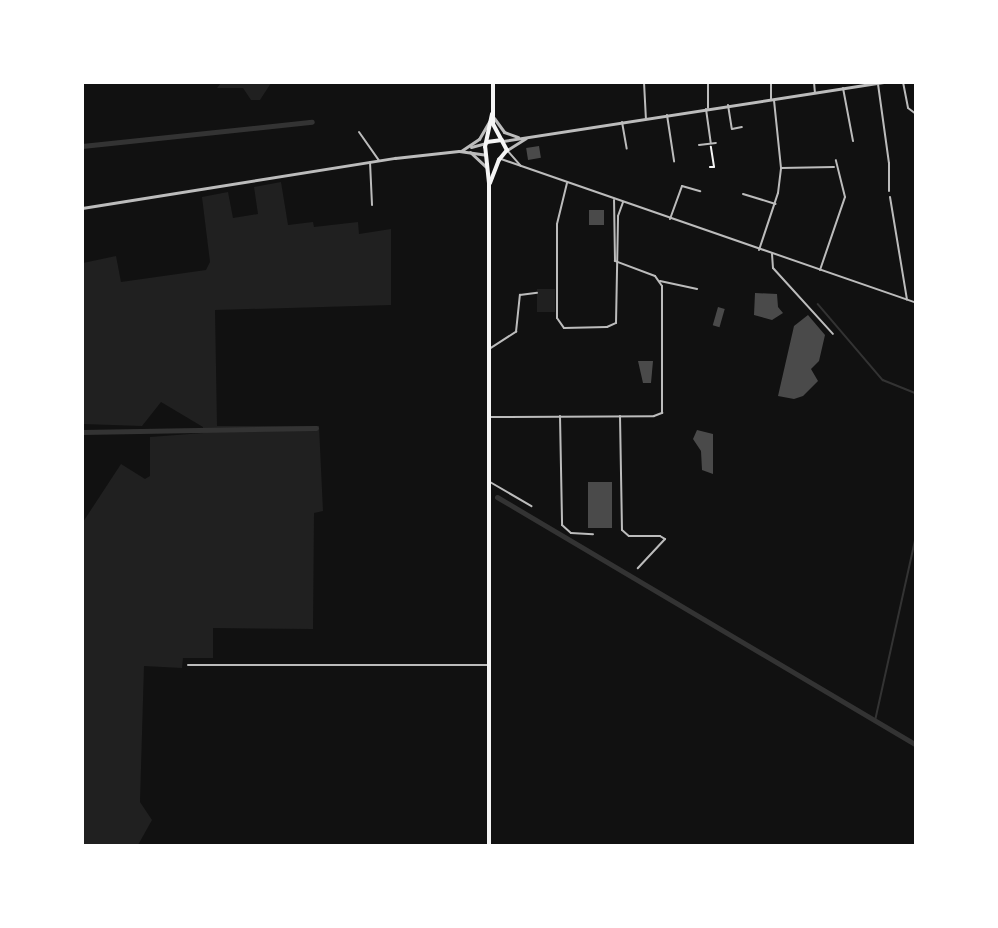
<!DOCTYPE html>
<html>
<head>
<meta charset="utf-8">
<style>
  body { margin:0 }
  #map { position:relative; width:998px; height:928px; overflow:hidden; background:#111; font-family:Merriweather,serif }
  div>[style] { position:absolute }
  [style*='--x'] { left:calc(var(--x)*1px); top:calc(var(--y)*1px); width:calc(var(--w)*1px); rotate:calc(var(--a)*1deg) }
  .green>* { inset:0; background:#202020; transform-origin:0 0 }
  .stream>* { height:1.5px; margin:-0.75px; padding:0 0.75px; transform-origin:0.75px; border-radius:0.75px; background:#333 }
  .canal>* { height:5px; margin:-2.5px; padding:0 2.5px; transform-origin:2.5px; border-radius:2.5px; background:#333 }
  .building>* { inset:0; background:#4a4a4a; transform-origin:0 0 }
  .path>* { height:1.5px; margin:-0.75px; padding:0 0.75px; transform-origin:0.75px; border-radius:0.75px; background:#f5f5f5 }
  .service>* { height:1.5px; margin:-0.75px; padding:0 0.75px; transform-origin:0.75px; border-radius:0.75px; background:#bcbcbc }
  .minor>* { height:2px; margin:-1px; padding:0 1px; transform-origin:1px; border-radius:1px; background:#bcbcbc }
  .tertiary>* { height:3px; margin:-1.5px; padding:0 1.5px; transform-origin:1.5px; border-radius:1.5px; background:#bcbcbc }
  .secondary>* { height:4px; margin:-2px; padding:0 2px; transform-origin:2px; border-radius:2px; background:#f5f5f5 }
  span { translate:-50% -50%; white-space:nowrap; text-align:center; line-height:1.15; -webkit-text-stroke:4.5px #fff; paint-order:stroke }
  .frame { position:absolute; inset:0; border:84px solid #fff; pointer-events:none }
</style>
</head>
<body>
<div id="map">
  <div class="green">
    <i style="clip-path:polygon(221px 83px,222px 82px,271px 83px,260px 100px,251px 100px,243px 88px,217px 88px)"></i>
    <i style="clip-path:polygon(281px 182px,288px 225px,313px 222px,314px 227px,358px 222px,359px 234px,391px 229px,391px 305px,215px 310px,217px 426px,319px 426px,323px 511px,314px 513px,313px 629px,213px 628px,213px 658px,183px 658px,182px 668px,144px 666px,140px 802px,152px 820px,138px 845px,83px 845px,83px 522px,121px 464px,145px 479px,150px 476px,150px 437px,203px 433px,203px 427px,161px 402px,142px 426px,83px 424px,83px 263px,116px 256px,121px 282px,206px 270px,210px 262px,202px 197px,228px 192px,233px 218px,258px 214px,254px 187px)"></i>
    <i style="left:537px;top:289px;width:18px;height:23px"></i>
  </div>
  <div class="stream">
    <i style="--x:818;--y:304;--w:100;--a:49.5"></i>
    <i style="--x:883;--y:380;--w:35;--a:22"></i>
    <i style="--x:875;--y:721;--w:189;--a:-77.5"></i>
  </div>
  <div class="canal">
    <i style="--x:82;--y:146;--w:231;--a:-6"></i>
    <i style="--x:82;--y:432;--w:234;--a:-1"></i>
    <i style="--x:497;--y:497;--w:487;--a:30.6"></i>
  </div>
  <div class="building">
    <i style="left:539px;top:146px;width:12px;height:13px;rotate:81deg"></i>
    <i style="left:589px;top:210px;width:15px;height:15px"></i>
    <i style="clip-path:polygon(755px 293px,777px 294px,778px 307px,783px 313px,772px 320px,754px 315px)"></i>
    <i style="left:718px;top:307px;width:7px;height:19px;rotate:16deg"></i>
    <i style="clip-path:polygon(808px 315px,825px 335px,819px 361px,811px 369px,818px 381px,803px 396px,794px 399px,778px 396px,794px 326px)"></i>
    <i style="clip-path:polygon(638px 361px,653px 361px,651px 383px,643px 383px)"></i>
    <i style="clip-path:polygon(697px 430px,713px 434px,713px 474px,702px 470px,701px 451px,693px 439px)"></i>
    <i style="left:588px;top:482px;width:24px;height:46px"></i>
  </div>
  <div class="path">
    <i style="--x:710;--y:167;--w:4;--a:0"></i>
    <i style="--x:714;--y:167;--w:20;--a:-99"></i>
  </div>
  <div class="service">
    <i style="--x:491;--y:348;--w:30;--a:-33"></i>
    <i style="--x:516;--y:332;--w:37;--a:-84"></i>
    <i style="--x:520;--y:295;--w:17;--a:-7"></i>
  </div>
  <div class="minor">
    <i style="--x:644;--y:82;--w:36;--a:87"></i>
    <i style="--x:708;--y:82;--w:26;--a:90"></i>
    <i style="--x:771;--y:82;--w:17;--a:90"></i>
    <i style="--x:814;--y:82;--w:11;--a:85"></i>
    <i style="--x:903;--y:82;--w:26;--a:79"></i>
    <i style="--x:908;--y:108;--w:10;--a:37"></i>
    <i style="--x:878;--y:84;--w:80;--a:82.1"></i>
    <i style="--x:889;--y:163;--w:28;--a:90"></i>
    <i style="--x:843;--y:88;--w:54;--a:79.3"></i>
    <i style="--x:728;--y:105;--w:24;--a:81"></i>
    <i style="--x:732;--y:129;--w:10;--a:-11"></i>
    <i style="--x:706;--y:109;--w:34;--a:82"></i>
    <i style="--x:667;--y:115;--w:47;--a:81.3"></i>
    <i style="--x:622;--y:122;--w:27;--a:80"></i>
    <i style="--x:359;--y:132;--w:35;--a:55"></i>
    <i style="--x:699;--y:145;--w:17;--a:-7"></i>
    <i style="--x:507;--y:150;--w:21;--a:49"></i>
    <i style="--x:501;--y:159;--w:439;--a:19.1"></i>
    <i style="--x:370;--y:162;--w:43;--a:87.3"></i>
    <i style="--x:781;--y:168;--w:53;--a:-1.1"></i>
    <i style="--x:567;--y:183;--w:42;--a:103.7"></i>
    <i style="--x:557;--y:224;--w:94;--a:90"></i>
    <i style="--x:557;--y:318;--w:12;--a:55"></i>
    <i style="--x:564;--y:328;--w:43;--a:-1.3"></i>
    <i style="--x:607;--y:327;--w:10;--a:-24"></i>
    <i style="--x:616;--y:323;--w:107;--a:-88.9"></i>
    <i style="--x:618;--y:216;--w:15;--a:-70"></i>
    <i style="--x:743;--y:194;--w:34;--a:17"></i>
    <i style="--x:890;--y:197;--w:104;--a:80.6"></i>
    <i style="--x:670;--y:219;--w:35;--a:-70"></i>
    <i style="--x:682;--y:186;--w:19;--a:16"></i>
    <i style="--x:759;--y:250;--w:60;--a:-71.6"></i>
    <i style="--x:778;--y:193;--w:25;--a:-83"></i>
    <i style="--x:781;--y:168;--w:68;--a:-95.9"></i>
    <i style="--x:772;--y:254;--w:14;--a:86"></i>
    <i style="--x:773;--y:268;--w:89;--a:47.7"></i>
    <i style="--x:820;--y:270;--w:77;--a:-71.1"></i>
    <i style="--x:845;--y:197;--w:38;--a:-104"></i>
    <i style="--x:660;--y:281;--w:38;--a:12"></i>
    <i style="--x:560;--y:416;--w:109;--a:88.9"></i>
    <i style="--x:562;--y:525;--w:12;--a:42"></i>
    <i style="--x:571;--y:533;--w:22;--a:3"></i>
    <i style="--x:620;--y:416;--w:114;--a:89"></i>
    <i style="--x:622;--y:530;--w:9;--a:41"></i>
    <i style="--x:629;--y:536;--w:31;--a:0"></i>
    <i style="--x:660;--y:536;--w:6;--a:31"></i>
    <i style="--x:665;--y:539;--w:40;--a:133"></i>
    <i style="--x:490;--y:417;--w:164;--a:-0.3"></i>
    <i style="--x:654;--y:416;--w:9;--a:-21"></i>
    <i style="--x:662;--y:413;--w:127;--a:-90"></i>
    <i style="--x:662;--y:286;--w:12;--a:-125"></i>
    <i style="--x:655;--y:276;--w:43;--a:-159.4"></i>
    <i style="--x:615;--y:261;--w:61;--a:-90.9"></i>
    <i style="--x:490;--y:482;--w:48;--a:30.3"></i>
    <i style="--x:188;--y:665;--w:300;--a:0"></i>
  </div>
  <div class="tertiary">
    <i style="--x:494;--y:118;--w:17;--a:54"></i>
    <i style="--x:504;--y:132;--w:15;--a:20"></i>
    <i style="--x:503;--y:141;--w:385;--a:-8.8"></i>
    <i style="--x:471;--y:147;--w:16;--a:-15"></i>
    <i style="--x:507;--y:150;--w:22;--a:-32"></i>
    <i style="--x:461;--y:151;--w:22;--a:-34"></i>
    <i style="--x:479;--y:139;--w:20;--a:-60"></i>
    <i style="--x:470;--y:152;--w:23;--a:43"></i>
    <i style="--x:82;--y:208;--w:317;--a:-9.1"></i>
    <i style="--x:395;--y:158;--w:64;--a:-6.2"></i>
    <i style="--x:459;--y:151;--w:27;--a:8"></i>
  </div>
  <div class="secondary">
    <i style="--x:493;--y:82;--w:42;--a:90"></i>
    <i style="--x:493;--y:124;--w:30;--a:62"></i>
    <i style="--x:507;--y:150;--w:13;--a:129"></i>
    <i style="--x:487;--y:142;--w:15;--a:-8"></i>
    <i style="--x:490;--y:183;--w:25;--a:-69"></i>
    <i style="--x:489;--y:846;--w:663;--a:-90"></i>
    <i style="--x:489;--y:183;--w:36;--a:-96"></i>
    <i style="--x:485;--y:147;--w:34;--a:-78"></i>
  </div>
  <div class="frame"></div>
</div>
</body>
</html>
